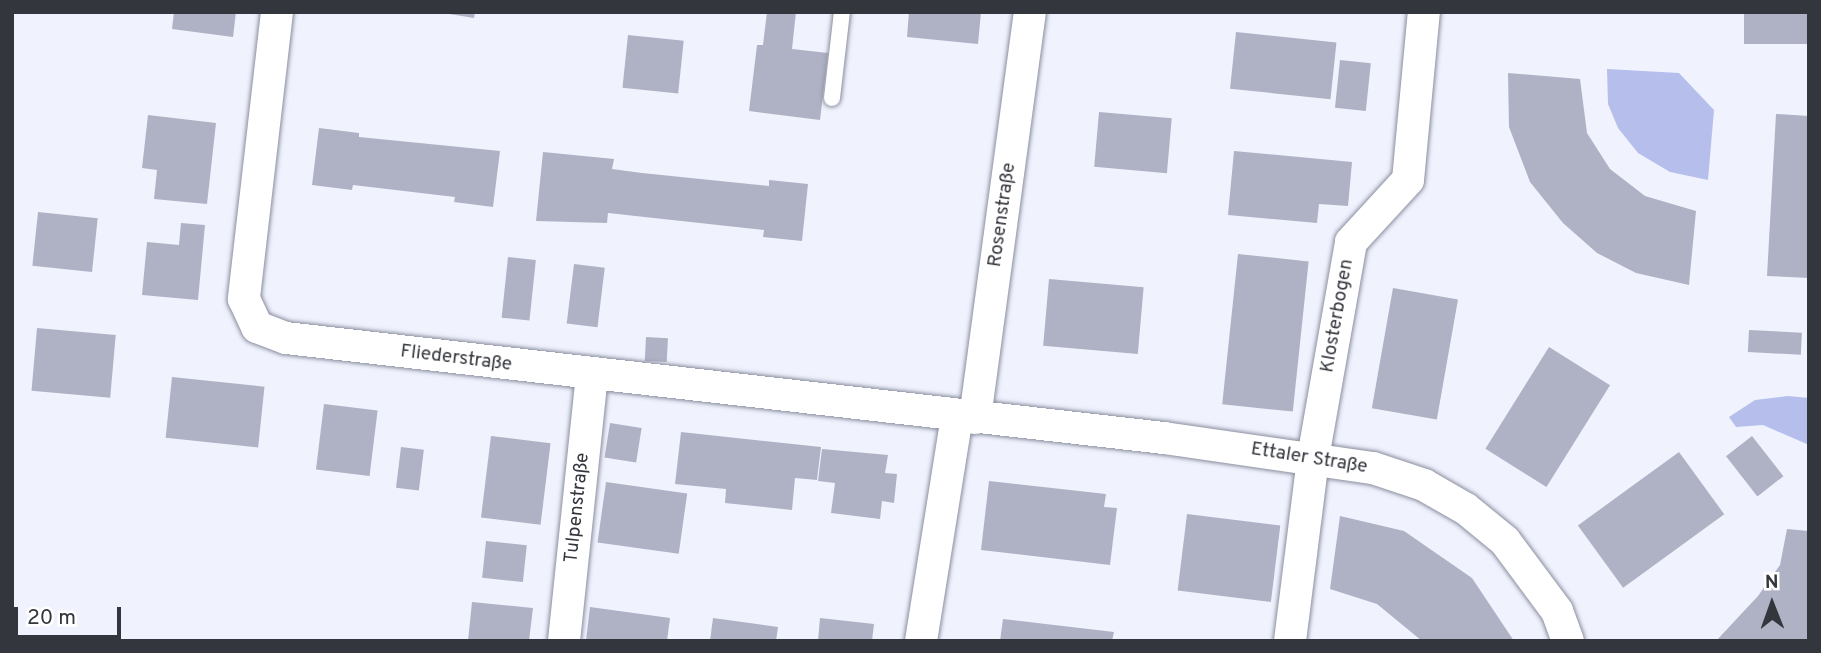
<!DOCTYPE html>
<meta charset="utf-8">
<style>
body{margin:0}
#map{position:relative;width:1821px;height:653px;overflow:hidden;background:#f0f3fe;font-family:Overpass,sans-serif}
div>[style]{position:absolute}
.green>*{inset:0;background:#b6bfeb}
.building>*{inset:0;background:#aeb2c4;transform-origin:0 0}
.roads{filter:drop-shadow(0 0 2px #898d9e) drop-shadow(0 0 2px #898d9e)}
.lane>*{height:16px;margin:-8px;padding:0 8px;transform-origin:8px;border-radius:8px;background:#fff}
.street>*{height:32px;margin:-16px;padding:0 16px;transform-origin:16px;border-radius:16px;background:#fff}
span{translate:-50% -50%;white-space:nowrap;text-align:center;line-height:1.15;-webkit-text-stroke:5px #fff;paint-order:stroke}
.street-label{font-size:19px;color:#34363d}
.frame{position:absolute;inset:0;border:14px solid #34363d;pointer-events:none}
.north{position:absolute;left:1737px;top:569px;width:70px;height:70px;-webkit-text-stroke:5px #fff;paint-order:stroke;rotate:359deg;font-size:19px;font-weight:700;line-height:28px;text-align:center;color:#34363d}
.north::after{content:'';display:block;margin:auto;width:24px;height:32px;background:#34363d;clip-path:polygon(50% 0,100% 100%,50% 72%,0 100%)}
.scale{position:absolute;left:14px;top:607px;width:107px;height:32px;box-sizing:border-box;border:4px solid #34363d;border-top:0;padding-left:9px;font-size:21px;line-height:24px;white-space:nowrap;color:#34363d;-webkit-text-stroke:5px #fff;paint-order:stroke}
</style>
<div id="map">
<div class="green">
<i style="clip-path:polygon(1607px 69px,1679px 73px,1714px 110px,1708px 180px,1670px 172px,1638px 153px,1618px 128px,1608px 104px)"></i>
<i style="clip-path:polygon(1788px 396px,1809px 398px,1809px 445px,1763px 425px,1736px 427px,1729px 417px,1755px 400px)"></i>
</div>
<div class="building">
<i style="clip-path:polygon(174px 12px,236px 12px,233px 37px,172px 29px)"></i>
<i style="clip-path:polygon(437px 12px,475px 12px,474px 18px)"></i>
<i style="clip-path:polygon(767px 12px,796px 12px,792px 49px,828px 53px,820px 120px,749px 111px,757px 45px,763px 45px)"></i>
<i style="clip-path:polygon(909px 12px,981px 12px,978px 44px,907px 37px)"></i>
<i style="left:1744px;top:12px;width:65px;height:32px"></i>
<i style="left:1236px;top:32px;width:101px;height:57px;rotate:6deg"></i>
<i style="left:628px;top:35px;width:56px;height:53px;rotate:6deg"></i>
<i style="left:1340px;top:60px;width:31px;height:48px;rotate:6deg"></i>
<i style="clip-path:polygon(1508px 73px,1580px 79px,1587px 133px,1610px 169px,1645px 196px,1696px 211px,1689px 285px,1636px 273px,1597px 253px,1563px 223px,1530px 182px,1509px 127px)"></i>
<i style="left:1099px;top:112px;width:73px;height:55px;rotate:5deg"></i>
<i style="clip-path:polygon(1776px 114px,1809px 116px,1809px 278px,1767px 276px)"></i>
<i style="clip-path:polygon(148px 115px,216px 123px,207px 204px,154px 199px,157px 170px,142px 168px)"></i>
<i style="clip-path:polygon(319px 128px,359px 133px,359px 137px,500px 151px,493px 207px,454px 202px,455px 197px,353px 185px,352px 190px,312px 185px)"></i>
<i style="clip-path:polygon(1234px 151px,1352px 162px,1348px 206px,1319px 204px,1317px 223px,1228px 215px)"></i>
<i style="clip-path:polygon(543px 152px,614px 159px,612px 169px,642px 173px,769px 186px,769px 180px,808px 184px,802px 241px,763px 237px,764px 230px,608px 213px,607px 223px,536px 221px)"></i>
<i style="left:38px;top:212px;width:60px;height:54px;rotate:6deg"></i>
<i style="clip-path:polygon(181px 223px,205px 225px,198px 300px,142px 295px,147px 242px,179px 245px)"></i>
<i style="left:1238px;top:254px;width:71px;height:151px;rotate:6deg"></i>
<i style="left:508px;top:257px;width:28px;height:61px;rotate:6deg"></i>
<i style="left:574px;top:264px;width:31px;height:60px;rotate:7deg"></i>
<i style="left:1049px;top:279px;width:95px;height:67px;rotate:5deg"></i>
<i style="left:1393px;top:288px;width:66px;height:122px;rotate:10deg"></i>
<i style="left:37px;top:328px;width:79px;height:63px;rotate:5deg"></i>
<i style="left:1749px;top:330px;width:53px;height:22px;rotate:3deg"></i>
<i style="left:646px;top:337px;width:22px;height:24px;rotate:3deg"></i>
<i style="left:1549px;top:347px;width:72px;height:120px;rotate:32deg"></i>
<i style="left:172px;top:377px;width:93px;height:61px;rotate:6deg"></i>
<i style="left:324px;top:404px;width:54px;height:66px;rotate:7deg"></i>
<i style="left:610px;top:423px;width:32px;height:35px;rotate:9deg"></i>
<i style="clip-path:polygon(681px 432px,821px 447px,817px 480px,795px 478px,792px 510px,725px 503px,726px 489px,675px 484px)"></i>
<i style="left:491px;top:436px;width:60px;height:82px;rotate:7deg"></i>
<i style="left:1752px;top:436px;width:51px;height:33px;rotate:52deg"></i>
<i style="left:401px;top:447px;width:23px;height:41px;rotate:7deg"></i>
<i style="clip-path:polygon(822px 449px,888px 455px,885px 473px,897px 474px,894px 503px,882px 501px,880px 519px,831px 513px,835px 483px,818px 481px)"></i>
<i style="left:1679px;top:452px;width:77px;height:125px;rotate:54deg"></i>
<i style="clip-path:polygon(989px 481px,1106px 494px,1104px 507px,1117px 508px,1110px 565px,981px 550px)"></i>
<i style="left:606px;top:482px;width:82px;height:61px;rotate:8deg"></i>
<i style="left:1187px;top:514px;width:94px;height:77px;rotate:7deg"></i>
<i style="clip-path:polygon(1340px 516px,1404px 531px,1472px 578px,1514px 641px,1422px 641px,1377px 604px,1330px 589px)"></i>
<i style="clip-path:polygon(1787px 529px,1809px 531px,1809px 641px,1716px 641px,1758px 596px,1780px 565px)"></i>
<i style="left:486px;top:541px;width:41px;height:37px;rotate:6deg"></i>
<i style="clip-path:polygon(472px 602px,533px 608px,529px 641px,468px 641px)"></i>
<i style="clip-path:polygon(590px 607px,670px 618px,667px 641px,586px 641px)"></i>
<i style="clip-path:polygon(713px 618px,778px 627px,776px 641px,710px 641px)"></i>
<i style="clip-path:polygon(820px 618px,874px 624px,872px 641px,818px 641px)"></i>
<i style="clip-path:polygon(1003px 619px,1114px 632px,1112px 641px,1000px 641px)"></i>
</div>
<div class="roads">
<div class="lane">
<i style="left:832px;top:98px;width:87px;rotate:-83.4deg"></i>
</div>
<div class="street">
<i style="left:277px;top:12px;width:289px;rotate:96.6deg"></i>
<i style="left:244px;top:299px;width:31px;rotate:65deg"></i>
<i style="left:257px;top:327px;width:31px;rotate:21deg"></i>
<i style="left:286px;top:338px;width:884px;rotate:6.5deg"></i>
<i style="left:1164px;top:438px;width:211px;rotate:8.2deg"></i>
<i style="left:1373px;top:468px;width:54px;rotate:18.4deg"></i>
<i style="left:1424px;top:485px;width:48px;rotate:29.7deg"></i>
<i style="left:1466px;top:509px;width:50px;rotate:39.4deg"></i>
<i style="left:1505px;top:541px;width:87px;rotate:53.4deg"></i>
<i style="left:1557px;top:611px;width:32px;rotate:70deg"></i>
<i style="left:975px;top:418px;width:410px;rotate:-82.3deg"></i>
<i style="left:564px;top:641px;width:266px;rotate:-84deg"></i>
<i style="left:921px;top:641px;width:228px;rotate:-80.9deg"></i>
<i style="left:1290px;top:641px;width:184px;rotate:-82.8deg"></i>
<i style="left:1313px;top:458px;width:219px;rotate:-80deg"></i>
<i style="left:1351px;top:242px;width:84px;rotate:-47.4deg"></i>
<i style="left:1408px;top:180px;width:169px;rotate:-84.6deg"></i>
</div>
</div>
<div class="street-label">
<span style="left:1003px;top:215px;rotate:-82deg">Rosenstraße</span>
<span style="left:1338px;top:316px;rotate:-80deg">Klosterbogen</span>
<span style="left:456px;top:359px;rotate:7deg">Fliederstraße</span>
<span style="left:1309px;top:459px;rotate:9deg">Ettaler Straße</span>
<span style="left:578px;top:508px;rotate:-84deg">Tulpenstraße</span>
</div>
<div class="frame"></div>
<div class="north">N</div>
<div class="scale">20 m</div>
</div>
